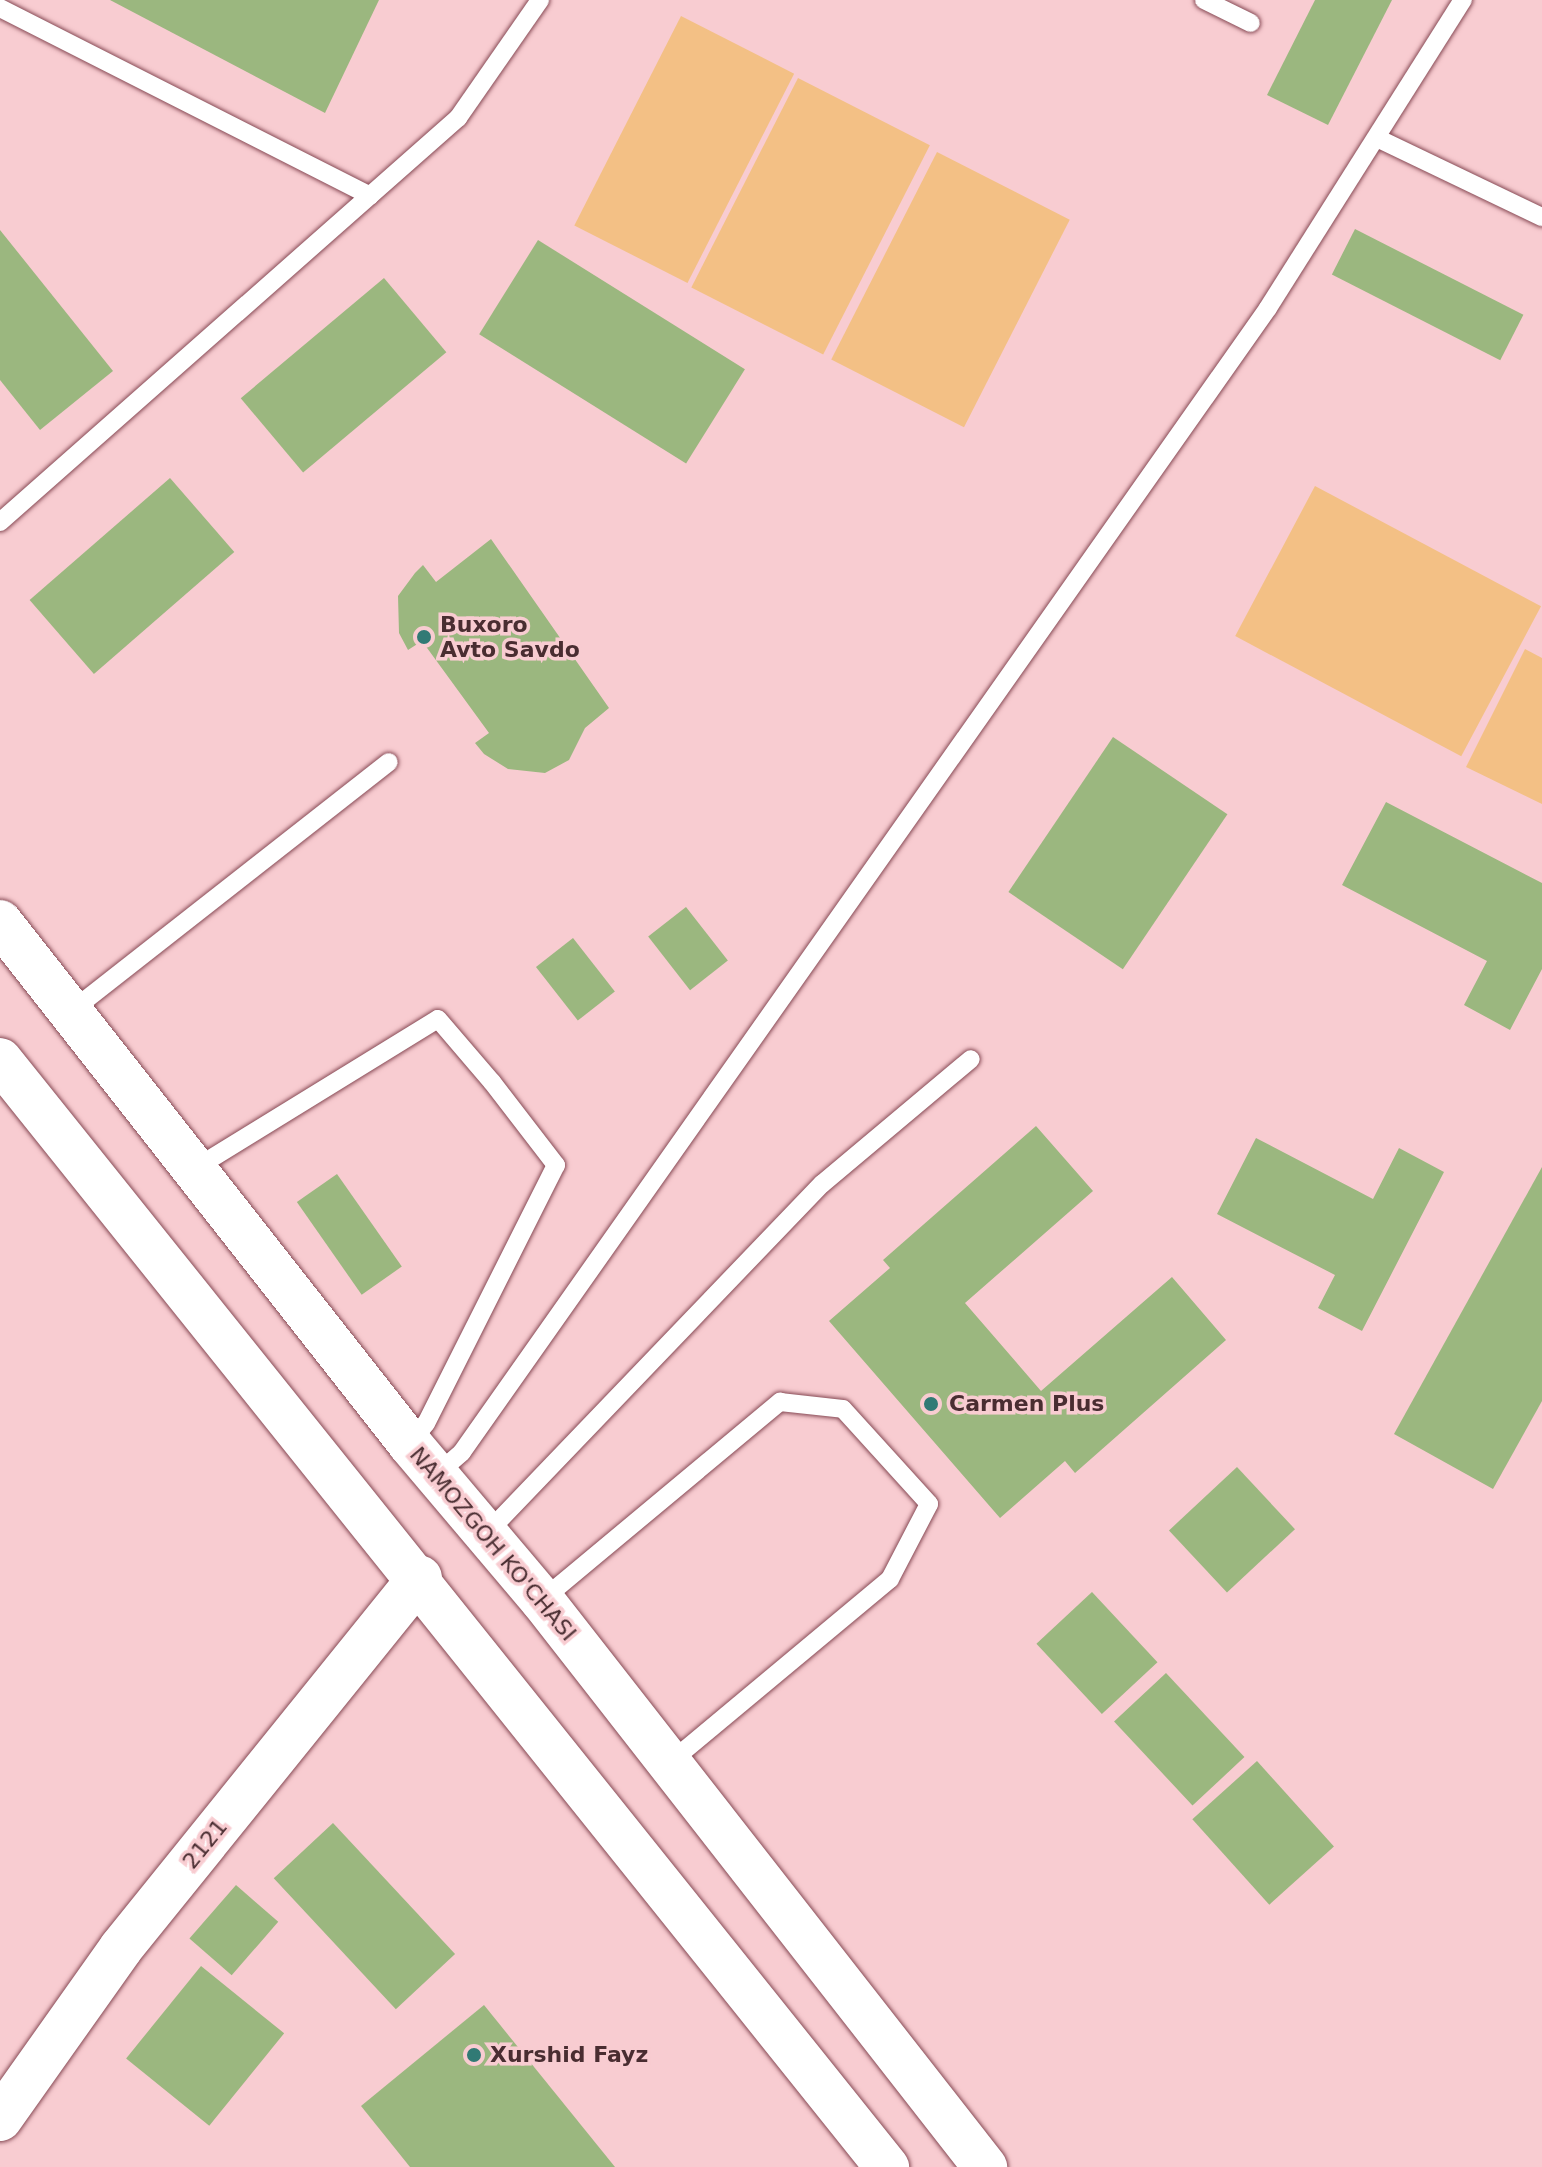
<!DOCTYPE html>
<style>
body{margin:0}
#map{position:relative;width:1542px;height:2167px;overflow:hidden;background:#f8ccd1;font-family:"DejaVu Sans",sans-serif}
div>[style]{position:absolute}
.green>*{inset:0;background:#f3c085;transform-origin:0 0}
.building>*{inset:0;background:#9bb77f;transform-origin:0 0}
.roads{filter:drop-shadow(0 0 2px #874a55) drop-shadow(0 0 2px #874a55)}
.lane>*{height:18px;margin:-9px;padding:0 9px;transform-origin:9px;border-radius:9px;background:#fff}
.secondary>*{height:44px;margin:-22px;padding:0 22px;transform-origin:22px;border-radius:22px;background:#fff}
.dots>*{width:22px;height:22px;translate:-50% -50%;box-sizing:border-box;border:4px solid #f8ccd1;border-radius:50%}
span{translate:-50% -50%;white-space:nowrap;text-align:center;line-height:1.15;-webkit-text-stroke:7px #f8ccd1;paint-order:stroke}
.poi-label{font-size:22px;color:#492d31;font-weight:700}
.left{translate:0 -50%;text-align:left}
.street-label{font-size:22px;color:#492d31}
</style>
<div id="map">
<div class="green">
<i style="left:681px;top:16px;width:127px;height:235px;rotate:27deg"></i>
<i style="left:798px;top:78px;width:148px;height:235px;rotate:27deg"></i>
<i style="left:937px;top:152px;width:149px;height:233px;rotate:27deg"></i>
<i style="left:1315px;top:486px;width:256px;height:170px;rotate:28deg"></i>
<i style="clip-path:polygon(1525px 649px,1542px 658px,1542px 804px,1466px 767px)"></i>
</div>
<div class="building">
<i style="clip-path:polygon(110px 0,379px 0,325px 113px)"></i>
<i style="clip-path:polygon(1315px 0,1392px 0,1328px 125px,1267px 95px)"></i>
<i style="left:1355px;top:229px;width:189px;height:51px;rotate:27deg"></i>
<i style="clip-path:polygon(0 230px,113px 371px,40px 430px,0 380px)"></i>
<i style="left:538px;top:240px;width:244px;height:111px;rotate:32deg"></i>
<i style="left:384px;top:278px;width:97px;height:187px;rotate:50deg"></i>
<i style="left:170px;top:478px;width:98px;height:186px;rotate:49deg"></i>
<i style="clip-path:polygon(491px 539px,609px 708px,585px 728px,569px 760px,545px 773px,508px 769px,484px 754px,475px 743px,489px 733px,422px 641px,408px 650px,399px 633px,398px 596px,415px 573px,423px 565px,436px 582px)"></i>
<i style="left:1113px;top:737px;width:138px;height:187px;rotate:34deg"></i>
<i style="clip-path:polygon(1386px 802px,1542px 883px,1542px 969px,1510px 1030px,1464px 1005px,1487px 961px,1342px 885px)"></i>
<i style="left:686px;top:907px;width:68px;height:48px;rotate:52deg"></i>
<i style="left:573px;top:938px;width:68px;height:47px;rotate:52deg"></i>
<i style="clip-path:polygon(1036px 1126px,1093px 1191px,965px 1303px,1041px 1391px,1172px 1277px,1226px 1340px,1075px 1473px,1065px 1461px,1000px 1518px,829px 1321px,890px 1268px,883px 1260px)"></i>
<i style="clip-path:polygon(1256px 1138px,1373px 1199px,1399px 1148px,1444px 1172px,1362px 1331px,1318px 1308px,1335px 1275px,1217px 1214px)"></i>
<i style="clip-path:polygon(1542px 1167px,1542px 1401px,1493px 1489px,1394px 1434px)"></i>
<i style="left:337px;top:1174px;width:113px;height:49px;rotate:55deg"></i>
<i style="left:1237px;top:1467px;width:85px;height:93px;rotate:47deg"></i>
<i style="left:1092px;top:1592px;width:96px;height:76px;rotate:47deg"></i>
<i style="left:1166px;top:1673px;width:115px;height:71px;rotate:47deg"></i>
<i style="left:1257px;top:1761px;width:115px;height:87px;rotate:48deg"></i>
<i style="left:333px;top:1823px;width:179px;height:81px;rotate:47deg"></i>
<i style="left:236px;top:1885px;width:56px;height:71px;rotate:41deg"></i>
<i style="left:201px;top:1966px;width:107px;height:119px;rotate:39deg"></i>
<i style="clip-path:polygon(484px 2005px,615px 2167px,410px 2167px,361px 2106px)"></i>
</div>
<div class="roads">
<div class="lane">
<i style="left:1204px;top:0;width:52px;rotate:26.1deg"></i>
<i style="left:0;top:8px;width:415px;rotate:26.9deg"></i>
<i style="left:1379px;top:139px;width:181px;rotate:25.6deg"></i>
<i style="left:0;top:522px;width:611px;rotate:-41.42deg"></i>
<i style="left:458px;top:118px;width:144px;rotate:-55.2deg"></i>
<i style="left:70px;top:1012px;width:405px;rotate:-38.1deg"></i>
<i style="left:194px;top:1169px;width:286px;rotate:-31.6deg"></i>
<i style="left:438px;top:1019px;width:83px;rotate:49.4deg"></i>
<i style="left:492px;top:1082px;width:105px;rotate:52.4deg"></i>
<i style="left:556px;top:1165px;width:289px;rotate:116.7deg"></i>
<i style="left:426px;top:1423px;width:26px;rotate:127deg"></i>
<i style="left:437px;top:1474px;width:33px;rotate:-41deg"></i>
<i style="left:462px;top:1452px;width:1399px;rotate:-54.83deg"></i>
<i style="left:1268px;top:308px;width:365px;rotate:-57.7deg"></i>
<i style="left:487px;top:1533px;width:484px;rotate:-46.2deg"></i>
<i style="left:822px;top:1184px;width:194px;rotate:-40deg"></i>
<i style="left:542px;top:1600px;width:310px;rotate:-39.8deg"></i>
<i style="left:780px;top:1402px;width:63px;rotate:6.3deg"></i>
<i style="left:843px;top:1409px;width:128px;rotate:47.8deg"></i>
<i style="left:929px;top:1504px;width:85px;rotate:117.5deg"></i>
<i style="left:890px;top:1579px;width:286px;rotate:140.2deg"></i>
</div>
<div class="secondary">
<i style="left:0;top:922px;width:664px;rotate:51.85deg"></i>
<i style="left:410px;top:1444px;width:204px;rotate:49.8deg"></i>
<i style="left:542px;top:1600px;width:720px;rotate:52deg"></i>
<i style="left:0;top:1060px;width:1419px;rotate:51.3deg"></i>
<i style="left:0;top:2119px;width:209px;rotate:-54.7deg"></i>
<i style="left:121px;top:1948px;width:476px;rotate:-51.1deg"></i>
</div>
</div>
<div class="dots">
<i style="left:424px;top:637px;background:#317a75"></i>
<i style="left:931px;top:1404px;background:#317a75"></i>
<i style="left:474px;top:2055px;background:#317a75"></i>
</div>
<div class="poi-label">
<span class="left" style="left:440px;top:637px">Buxoro<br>Avto Savdo</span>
<span class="left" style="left:949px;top:1404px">Carmen Plus</span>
<span class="left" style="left:490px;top:2055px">Xurshid Fayz</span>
</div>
<div class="street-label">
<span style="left:493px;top:1544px;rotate:50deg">NAMOZGOH KO'CHASI</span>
<span style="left:205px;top:1844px;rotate:-51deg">2121</span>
</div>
</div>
